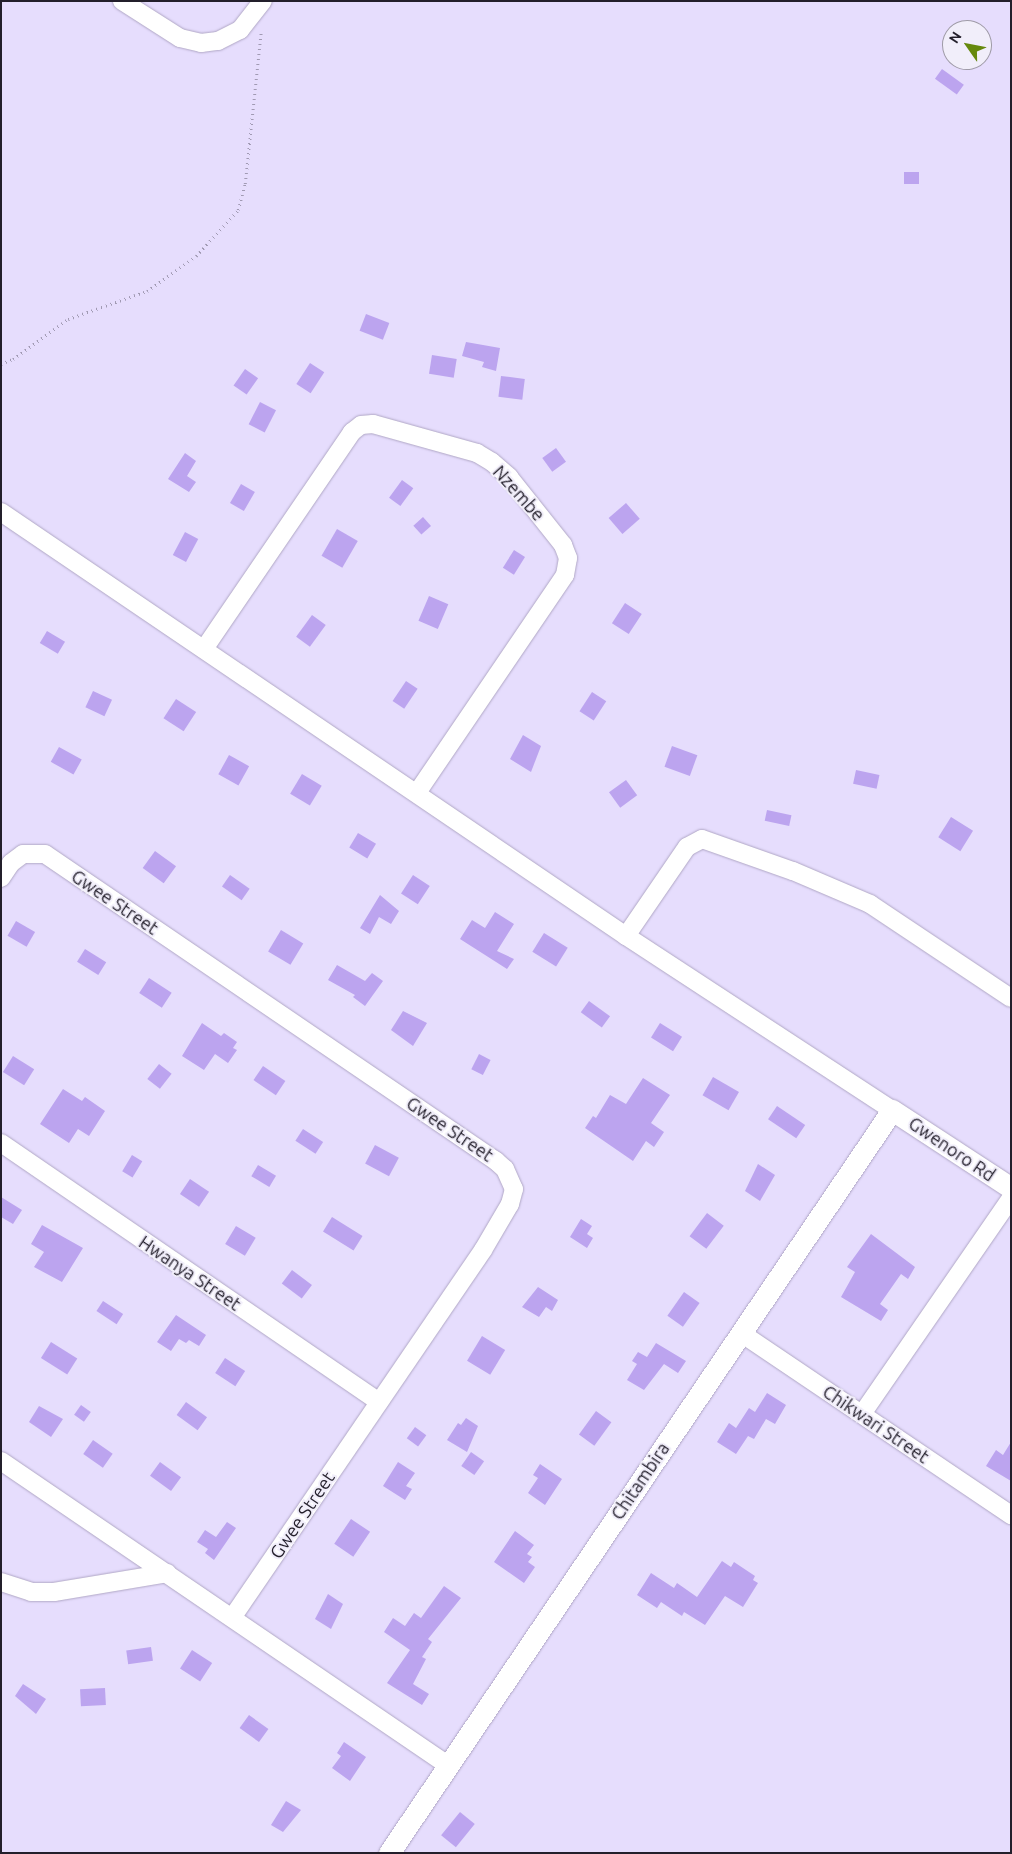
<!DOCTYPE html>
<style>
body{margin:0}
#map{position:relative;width:1012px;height:1854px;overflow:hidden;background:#e6ddfd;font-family:Ubuntu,sans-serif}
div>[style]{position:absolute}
.building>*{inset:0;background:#bca4ef;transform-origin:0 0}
.path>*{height:2.5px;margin-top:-1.25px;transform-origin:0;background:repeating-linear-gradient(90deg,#a19ab3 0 1px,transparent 0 5px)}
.roads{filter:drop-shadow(0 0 1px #b0a7c5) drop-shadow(0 0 1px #b0a7c5)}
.minor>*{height:18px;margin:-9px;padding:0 9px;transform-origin:9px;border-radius:9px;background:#fff}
.tertiary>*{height:21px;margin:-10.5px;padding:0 10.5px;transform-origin:10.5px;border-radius:10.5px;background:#fff}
span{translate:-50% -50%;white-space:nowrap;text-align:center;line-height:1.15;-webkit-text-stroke:4px #f1eefa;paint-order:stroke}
.street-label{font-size:18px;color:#231f2b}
.frame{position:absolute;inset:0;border:2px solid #231f2b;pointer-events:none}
.north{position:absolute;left:942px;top:20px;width:50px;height:50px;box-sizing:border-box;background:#f1eefa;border:1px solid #9f9ba7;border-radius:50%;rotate:303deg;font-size:14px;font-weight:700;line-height:20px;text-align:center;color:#231f2b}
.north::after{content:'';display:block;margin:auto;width:18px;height:22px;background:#66890d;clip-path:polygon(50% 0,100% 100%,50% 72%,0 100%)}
</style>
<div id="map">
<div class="building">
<i style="left:942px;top:69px;width:27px;height:12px;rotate:36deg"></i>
<i style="left:904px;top:172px;width:15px;height:12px"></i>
<i style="left:366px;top:314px;width:25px;height:18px;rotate:21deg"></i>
<i style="clip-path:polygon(466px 342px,500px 348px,496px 371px,482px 367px,484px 362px,462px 356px)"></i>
<i style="left:432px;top:355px;width:25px;height:19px;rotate:9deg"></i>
<i style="left:310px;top:363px;width:17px;height:25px;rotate:33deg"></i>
<i style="left:245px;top:369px;width:16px;height:20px;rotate:35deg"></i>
<i style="left:501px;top:376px;width:24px;height:21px;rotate:7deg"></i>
<i style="left:260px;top:402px;width:18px;height:25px;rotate:27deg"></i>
<i style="left:556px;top:448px;width:17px;height:17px;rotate:54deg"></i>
<i style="clip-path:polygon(185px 453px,196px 461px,187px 476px,196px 482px,189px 492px,168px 479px)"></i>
<i style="left:402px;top:480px;width:14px;height:22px;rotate:36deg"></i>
<i style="left:241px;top:484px;width:16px;height:22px;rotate:30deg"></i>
<i style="left:626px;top:503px;width:21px;height:23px;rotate:49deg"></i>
<i style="left:423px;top:517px;width:12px;height:13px;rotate:48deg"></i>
<i style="left:337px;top:529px;width:24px;height:31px;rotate:30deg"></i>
<i style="left:185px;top:532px;width:15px;height:26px;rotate:28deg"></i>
<i style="left:514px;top:550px;width:13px;height:21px;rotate:32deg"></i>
<i style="left:429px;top:596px;width:21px;height:27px;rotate:23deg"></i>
<i style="left:625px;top:603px;width:20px;height:24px;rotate:33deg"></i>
<i style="left:312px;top:615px;width:17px;height:27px;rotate:36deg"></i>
<i style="left:47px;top:631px;width:21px;height:14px;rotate:31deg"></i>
<i style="left:406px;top:681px;width:14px;height:24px;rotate:34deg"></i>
<i style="left:93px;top:691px;width:21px;height:18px;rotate:25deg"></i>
<i style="left:592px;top:692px;width:17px;height:23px;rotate:33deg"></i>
<i style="left:176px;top:699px;width:24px;height:23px;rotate:33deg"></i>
<i style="clip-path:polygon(523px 735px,541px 746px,531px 772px,510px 759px)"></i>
<i style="left:672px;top:746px;width:27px;height:22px;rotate:20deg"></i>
<i style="left:59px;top:747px;width:26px;height:17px;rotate:29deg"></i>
<i style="left:229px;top:755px;width:23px;height:22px;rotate:29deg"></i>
<i style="left:856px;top:770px;width:24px;height:14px;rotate:12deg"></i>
<i style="left:302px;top:774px;width:23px;height:23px;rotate:31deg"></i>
<i style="left:626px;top:780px;width:19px;height:21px;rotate:54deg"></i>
<i style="left:767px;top:810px;width:25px;height:11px;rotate:12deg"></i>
<i style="left:951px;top:817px;width:26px;height:24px;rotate:32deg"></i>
<i style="left:358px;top:833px;width:21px;height:17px;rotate:31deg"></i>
<i style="left:155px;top:851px;width:26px;height:21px;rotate:36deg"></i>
<i style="left:230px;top:875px;width:24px;height:14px;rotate:35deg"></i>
<i style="left:413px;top:875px;width:20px;height:22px;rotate:33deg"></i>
<i style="clip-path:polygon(380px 895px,399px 911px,391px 924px,379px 917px,370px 934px,360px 928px)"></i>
<i style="clip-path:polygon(495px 912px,514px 924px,497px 951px,514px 959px,507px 969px,460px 939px,472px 920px,485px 928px)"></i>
<i style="left:16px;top:921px;width:22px;height:17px;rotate:30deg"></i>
<i style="left:281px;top:930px;width:26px;height:25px;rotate:31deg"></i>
<i style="left:544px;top:933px;width:28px;height:22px;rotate:32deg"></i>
<i style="left:85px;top:949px;width:25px;height:15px;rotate:32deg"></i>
<i style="clip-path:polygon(337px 965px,365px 981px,372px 973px,383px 981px,365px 1006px,353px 997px,355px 995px,328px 980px)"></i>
<i style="left:149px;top:978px;width:27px;height:18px;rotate:33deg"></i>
<i style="left:589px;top:1001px;width:26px;height:14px;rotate:36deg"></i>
<i style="clip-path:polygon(403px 1011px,427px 1023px,413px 1046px,391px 1030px)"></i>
<i style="clip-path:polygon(202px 1023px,221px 1036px,224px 1033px,237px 1042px,233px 1048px,237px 1050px,228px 1063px,215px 1054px,204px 1070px,182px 1056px)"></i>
<i style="left:660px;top:1023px;width:26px;height:17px;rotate:32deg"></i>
<i style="left:479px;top:1054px;width:13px;height:17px;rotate:27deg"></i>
<i style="left:13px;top:1056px;width:25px;height:19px;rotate:32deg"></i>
<i style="left:159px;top:1064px;width:16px;height:19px;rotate:38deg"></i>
<i style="left:263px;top:1066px;width:27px;height:17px;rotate:34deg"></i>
<i style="left:713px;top:1077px;width:30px;height:21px;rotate:30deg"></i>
<i style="clip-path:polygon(643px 1078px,670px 1095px,651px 1123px,664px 1132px,654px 1147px,646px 1141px,633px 1161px,585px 1128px,593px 1116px,596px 1118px,610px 1095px,626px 1104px)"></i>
<i style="clip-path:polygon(63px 1089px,82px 1101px,85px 1097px,105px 1111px,89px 1136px,78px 1129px,69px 1143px,40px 1124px)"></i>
<i style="left:777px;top:1106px;width:34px;height:16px;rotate:34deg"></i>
<i style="left:303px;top:1129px;width:24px;height:14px;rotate:33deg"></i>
<i style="left:375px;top:1145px;width:27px;height:21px;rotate:28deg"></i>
<i style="left:132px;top:1155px;width:12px;height:19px;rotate:31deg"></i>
<i style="clip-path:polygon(758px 1164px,775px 1175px,760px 1201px,745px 1191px)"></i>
<i style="left:258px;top:1165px;width:21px;height:13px;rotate:31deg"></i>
<i style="left:190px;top:1179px;width:23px;height:18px;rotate:34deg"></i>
<i style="clip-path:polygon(1px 1197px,22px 1210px,13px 1224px,1px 1217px)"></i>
<i style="left:707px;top:1213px;width:21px;height:29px;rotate:37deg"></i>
<i style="left:332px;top:1217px;width:36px;height:17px;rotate:32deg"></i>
<i style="clip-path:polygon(581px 1219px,592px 1226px,587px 1234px,593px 1238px,587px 1248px,570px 1237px)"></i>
<i style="clip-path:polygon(42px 1225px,83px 1248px,62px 1282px,34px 1267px,44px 1252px,31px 1244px)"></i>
<i style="left:236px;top:1226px;width:23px;height:21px;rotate:31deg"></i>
<i style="clip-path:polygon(871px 1234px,915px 1267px,908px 1279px,901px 1274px,880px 1304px,888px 1310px,881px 1321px,841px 1297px,855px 1272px,847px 1267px)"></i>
<i style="left:292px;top:1270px;width:25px;height:17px;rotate:37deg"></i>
<i style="clip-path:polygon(538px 1287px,558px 1300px,552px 1311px,546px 1307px,539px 1317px,522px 1307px)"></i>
<i style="left:684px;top:1292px;width:19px;height:29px;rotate:35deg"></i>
<i style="left:103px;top:1301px;width:24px;height:12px;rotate:33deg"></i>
<i style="clip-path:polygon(176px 1315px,206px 1335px,199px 1346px,189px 1340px,186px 1343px,179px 1339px,171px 1351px,157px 1342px)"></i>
<i style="left:482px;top:1336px;width:27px;height:29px;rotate:31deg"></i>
<i style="left:51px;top:1342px;width:31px;height:19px;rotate:32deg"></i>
<i style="clip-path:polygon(656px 1343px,686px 1361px,678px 1373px,664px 1364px,644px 1390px,627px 1380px,637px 1364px,632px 1361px,638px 1352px,647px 1357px)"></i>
<i style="left:225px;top:1358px;width:24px;height:18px;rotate:33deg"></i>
<i style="clip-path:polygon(767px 1393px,786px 1405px,775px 1424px,766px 1419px,754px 1439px,748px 1436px,736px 1454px,717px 1442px,729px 1423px,736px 1428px,749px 1408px,755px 1412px)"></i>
<i style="left:186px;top:1402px;width:26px;height:16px;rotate:36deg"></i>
<i style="left:81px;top:1405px;width:12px;height:12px;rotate:35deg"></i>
<i style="clip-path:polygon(39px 1406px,63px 1419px,51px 1437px,29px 1422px)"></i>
<i style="left:596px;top:1411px;width:19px;height:29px;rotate:36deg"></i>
<i style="clip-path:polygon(466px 1418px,478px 1426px,467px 1452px,447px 1440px,458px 1423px,461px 1425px)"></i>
<i style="left:415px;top:1427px;width:14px;height:14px;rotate:36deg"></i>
<i style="left:93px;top:1440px;width:24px;height:17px;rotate:35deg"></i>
<i style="clip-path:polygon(1011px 1442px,1011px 1481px,986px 1466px,996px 1450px,1003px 1455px)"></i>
<i style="left:471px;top:1452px;width:16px;height:17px;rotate:35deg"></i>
<i style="left:160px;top:1462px;width:26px;height:17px;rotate:36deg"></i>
<i style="clip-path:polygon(398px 1462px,415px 1473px,406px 1486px,412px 1489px,405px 1500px,383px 1486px)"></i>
<i style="clip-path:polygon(540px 1464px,562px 1479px,545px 1505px,528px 1493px,538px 1478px,533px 1475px)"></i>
<i style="left:351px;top:1519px;width:23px;height:30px;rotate:34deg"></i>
<i style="clip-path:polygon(227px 1522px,236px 1528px,214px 1560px,205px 1553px,208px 1549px,197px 1542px,205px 1530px,216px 1537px)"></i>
<i style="clip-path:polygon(515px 1531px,534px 1545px,527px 1554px,532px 1557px,528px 1562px,535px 1567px,524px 1583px,494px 1562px)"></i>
<i style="clip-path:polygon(722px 1561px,731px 1567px,734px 1562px,755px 1576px,753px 1580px,758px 1583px,743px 1607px,725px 1596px,705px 1625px,684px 1612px,682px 1616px,661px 1602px,657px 1608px,637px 1595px,651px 1573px,674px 1588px,677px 1583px,697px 1597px)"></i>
<i style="clip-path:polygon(444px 1586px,461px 1598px,428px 1639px,432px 1642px,422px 1657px,426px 1659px,413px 1684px,429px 1694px,422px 1705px,387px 1683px,410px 1650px,384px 1632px,393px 1618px,405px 1626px,414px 1613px,421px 1618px)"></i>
<i style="clip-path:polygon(328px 1594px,343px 1604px,331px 1629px,315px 1619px)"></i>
<i style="left:151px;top:1647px;width:14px;height:25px;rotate:82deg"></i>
<i style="left:192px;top:1650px;width:24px;height:22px;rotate:33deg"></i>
<i style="clip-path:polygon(23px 1684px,46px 1699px,36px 1714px,15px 1696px)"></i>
<i style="left:105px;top:1688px;width:17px;height:25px;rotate:87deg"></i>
<i style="left:249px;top:1715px;width:24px;height:16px;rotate:36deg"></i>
<i style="clip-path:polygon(344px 1742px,366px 1757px,350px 1781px,332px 1768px,341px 1756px,337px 1753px)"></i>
<i style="clip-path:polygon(286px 1801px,301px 1810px,283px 1832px,271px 1825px)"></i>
<i style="left:460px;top:1812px;width:19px;height:30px;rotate:39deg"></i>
</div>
<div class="path">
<i style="left:1px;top:364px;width:13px;rotate:-23deg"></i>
<i style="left:13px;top:359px;width:68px;rotate:-36deg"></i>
<i style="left:68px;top:319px;width:84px;rotate:-19.5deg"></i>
<i style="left:147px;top:291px;width:60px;rotate:-35.5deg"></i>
<i style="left:196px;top:256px;width:62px;rotate:-47.6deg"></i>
<i style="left:238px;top:210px;width:27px;rotate:-75deg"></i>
<i style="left:245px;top:184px;width:154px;rotate:-84deg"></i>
</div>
<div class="roads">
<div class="minor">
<i style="left:122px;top:1px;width:69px;rotate:32.5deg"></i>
<i style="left:180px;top:38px;width:22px;rotate:13deg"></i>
<i style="left:201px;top:43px;width:17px;rotate:-7deg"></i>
<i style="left:218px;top:41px;width:25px;rotate:-27deg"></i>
<i style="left:240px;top:30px;width:37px;rotate:-52deg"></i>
<i style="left:1px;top:512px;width:755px;rotate:34.15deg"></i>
<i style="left:626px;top:936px;width:318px;rotate:33.2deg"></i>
<i style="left:204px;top:649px;width:263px;rotate:-55.7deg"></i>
<i style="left:352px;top:432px;width:11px;rotate:-38deg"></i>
<i style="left:361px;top:425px;width:12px;rotate:-5deg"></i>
<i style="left:373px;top:424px;width:108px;rotate:15.6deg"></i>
<i style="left:477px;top:453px;width:17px;rotate:31deg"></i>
<i style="left:492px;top:462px;width:23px;rotate:41deg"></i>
<i style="left:509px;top:477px;width:87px;rotate:51.5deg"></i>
<i style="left:563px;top:545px;width:14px;rotate:69deg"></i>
<i style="left:568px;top:558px;width:17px;rotate:100deg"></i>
<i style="left:565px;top:575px;width:263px;rotate:124.2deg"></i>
<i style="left:1px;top:878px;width:18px;rotate:-56deg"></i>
<i style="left:11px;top:863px;width:15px;rotate:-37deg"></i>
<i style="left:23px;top:854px;width:22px"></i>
<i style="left:45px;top:854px;width:546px;rotate:34.24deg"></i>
<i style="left:496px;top:1161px;width:12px;rotate:42deg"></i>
<i style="left:505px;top:1169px;width:22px;rotate:66deg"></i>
<i style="left:514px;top:1189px;width:16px;rotate:105deg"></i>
<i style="left:510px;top:1204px;width:53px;rotate:120.4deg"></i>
<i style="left:483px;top:1250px;width:445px;rotate:124.3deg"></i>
<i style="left:626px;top:936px;width:108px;rotate:-55.6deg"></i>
<i style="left:687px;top:847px;width:17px;rotate:-28deg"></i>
<i style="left:702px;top:839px;width:96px;rotate:19.4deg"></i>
<i style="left:793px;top:871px;width:84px;rotate:23.2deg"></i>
<i style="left:870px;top:904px;width:169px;rotate:33.7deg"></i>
<i style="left:1px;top:1143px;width:458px;rotate:34.4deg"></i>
<i style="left:741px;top:1333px;width:326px;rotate:34deg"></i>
<i style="left:862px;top:1414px;width:262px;rotate:-55.4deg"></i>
<i style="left:1px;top:1461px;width:538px;rotate:34.25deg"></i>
<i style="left:1px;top:1582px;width:32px;rotate:18deg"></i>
<i style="left:31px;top:1592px;width:23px"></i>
<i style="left:54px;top:1592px;width:115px;rotate:-9.5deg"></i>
</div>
<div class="tertiary">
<i style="left:389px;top:1853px;width:897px;rotate:-55.9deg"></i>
<i style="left:892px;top:1110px;width:142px;rotate:33.2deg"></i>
</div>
</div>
<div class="street-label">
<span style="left:519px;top:493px;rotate:48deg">Nzembe</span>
<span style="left:115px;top:902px;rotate:34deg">Gwee Street</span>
<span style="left:450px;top:1129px;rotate:34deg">Gwee Street</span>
<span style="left:952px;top:1149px;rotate:34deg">Gwenoro Rd</span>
<span style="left:190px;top:1273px;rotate:34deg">Hwanya Street</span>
<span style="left:876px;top:1424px;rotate:34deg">Chikwari Street</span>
<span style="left:640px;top:1481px;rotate:-56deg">Chitambira</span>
<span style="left:302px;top:1515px;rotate:-56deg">Gwee Street</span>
</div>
<div class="frame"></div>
<div class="north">N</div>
</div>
